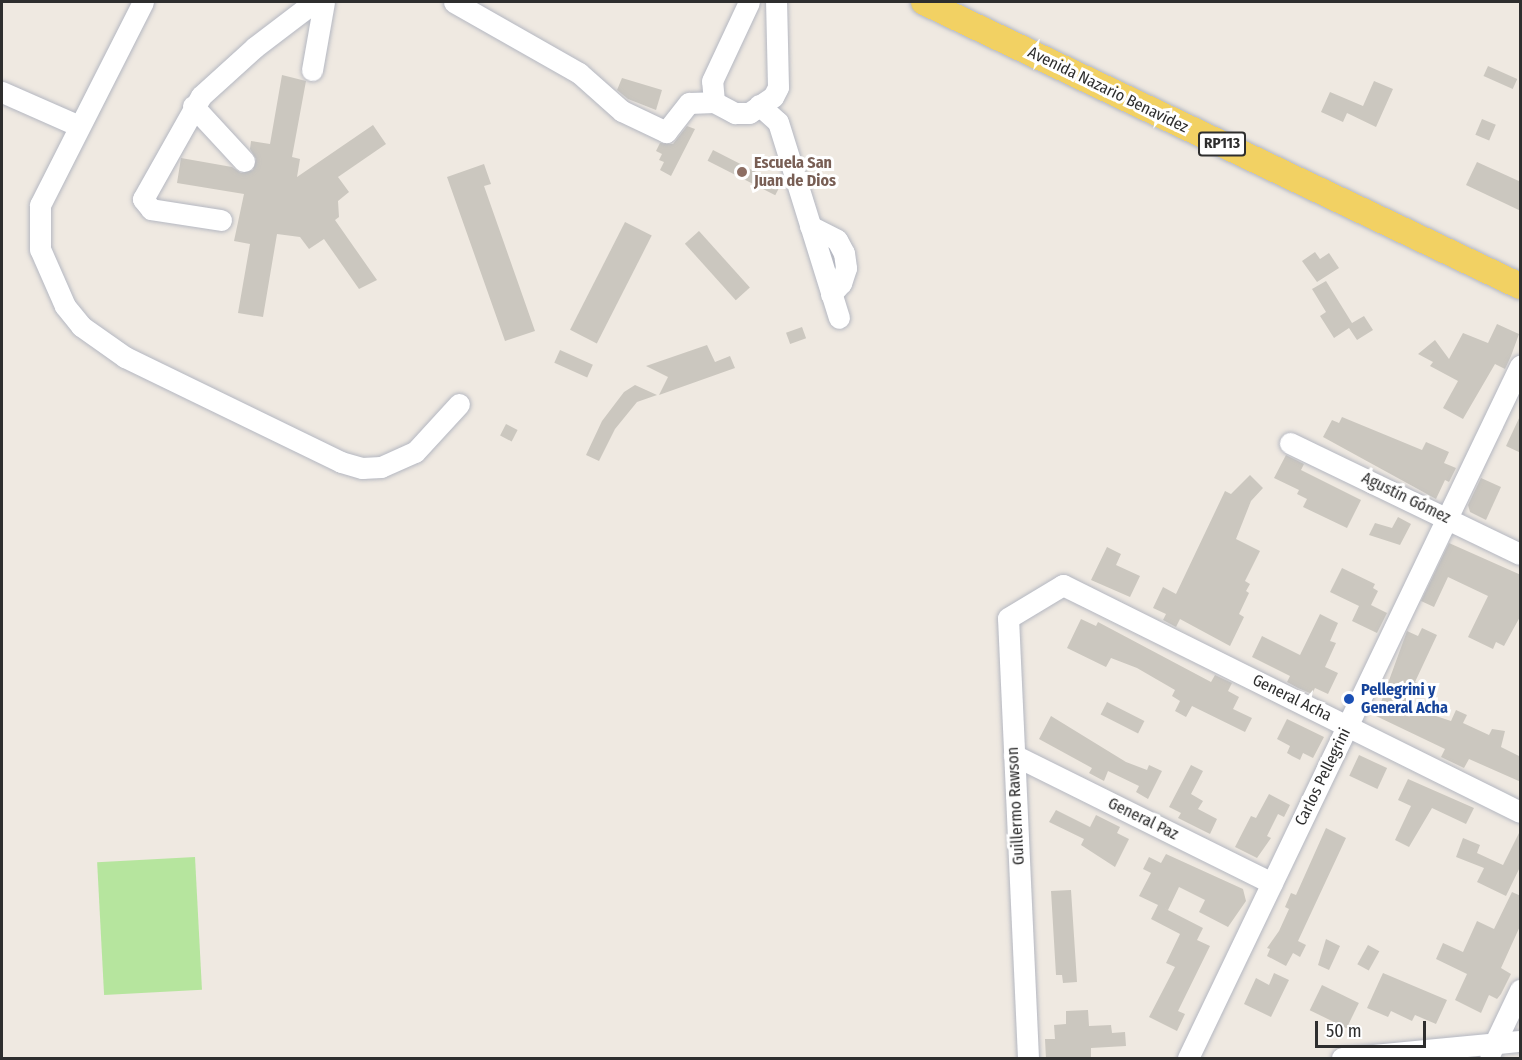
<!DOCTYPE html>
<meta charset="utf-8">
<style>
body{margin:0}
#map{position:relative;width:1522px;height:1060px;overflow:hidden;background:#efe9e1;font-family:"Fira Sans Condensed",sans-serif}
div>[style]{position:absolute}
.green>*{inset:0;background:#b6e59e;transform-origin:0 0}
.building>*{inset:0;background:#cbc7bf;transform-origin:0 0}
.roads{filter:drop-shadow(0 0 2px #b4b7c1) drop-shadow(0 0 2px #b4b7c1)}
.minor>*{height:21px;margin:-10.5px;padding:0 10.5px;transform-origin:10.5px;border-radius:10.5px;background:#fff}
.major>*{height:26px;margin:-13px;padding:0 13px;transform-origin:13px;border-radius:13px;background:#f2d163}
.dots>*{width:16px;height:16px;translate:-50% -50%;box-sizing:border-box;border:3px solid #fff;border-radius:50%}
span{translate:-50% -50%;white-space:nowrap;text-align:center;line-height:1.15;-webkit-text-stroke:6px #fff;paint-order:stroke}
.shield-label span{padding:2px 4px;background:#fff;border:2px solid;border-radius:4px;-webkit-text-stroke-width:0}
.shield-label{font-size:15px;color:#2e2e2e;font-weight:700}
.street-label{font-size:16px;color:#2e2e2e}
.education-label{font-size:16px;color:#785e54;font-weight:700}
.left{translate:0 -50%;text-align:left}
.transit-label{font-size:16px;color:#164399;font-weight:700}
.frame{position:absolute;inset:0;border:3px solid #2e2e2e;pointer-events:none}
.scale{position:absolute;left:1315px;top:1021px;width:111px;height:27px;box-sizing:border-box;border:3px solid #2e2e2e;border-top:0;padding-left:8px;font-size:18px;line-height:21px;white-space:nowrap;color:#2e2e2e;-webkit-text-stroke:4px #fff;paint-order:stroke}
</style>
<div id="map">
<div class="green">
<i style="left:195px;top:857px;width:133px;height:98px;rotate:87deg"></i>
</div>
<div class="building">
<i style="left:1488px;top:66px;width:32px;height:11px;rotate:24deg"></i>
<i style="clip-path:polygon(282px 75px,306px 81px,292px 157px,300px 159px,297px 177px,373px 125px,386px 144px,338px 177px,349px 192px,338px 201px,339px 217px,335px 220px,377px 280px,359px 289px,324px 239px,309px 249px,300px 237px,277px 234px,263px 317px,238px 313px,250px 244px,234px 241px,244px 194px,177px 183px,181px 158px,232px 167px,241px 173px,253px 170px,256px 159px,250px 149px,251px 141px,270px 144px)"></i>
<i style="clip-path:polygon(622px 78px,662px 90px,656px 110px,628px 99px,617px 90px)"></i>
<i style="clip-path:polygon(1374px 81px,1393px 89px,1376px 127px,1347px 113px,1343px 122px,1321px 112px,1330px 92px,1363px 106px)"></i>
<i style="left:1482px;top:119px;width:15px;height:17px;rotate:23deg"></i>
<i style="clip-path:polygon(687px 126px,695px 129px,671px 176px,660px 170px,664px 162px,659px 160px,662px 154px,656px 151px,660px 143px,673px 144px)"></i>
<i style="left:713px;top:150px;width:76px;height:12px;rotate:27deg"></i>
<i style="clip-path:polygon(1477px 162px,1521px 182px,1521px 211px,1466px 185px)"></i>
<i style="clip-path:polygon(484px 164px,491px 184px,484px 186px,535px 331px,505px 341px,447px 177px)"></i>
<i style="left:625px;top:222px;width:30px;height:121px;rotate:27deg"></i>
<i style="left:699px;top:231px;width:76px;height:19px;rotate:48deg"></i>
<i style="clip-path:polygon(1315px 252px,1320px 259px,1329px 253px,1339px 268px,1317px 282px,1302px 261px)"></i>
<i style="clip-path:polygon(1326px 281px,1352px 323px,1364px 316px,1373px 330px,1357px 340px,1349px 328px,1334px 338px,1320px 316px,1326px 312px,1312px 289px)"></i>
<i style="clip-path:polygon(1497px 324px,1519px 334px,1511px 356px,1505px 369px,1495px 364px,1463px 419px,1443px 408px,1458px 381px,1430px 366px,1433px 362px,1418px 354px,1435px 340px,1449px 359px,1463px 333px,1488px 343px)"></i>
<i style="left:802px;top:327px;width:12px;height:17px;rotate:70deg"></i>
<i style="clip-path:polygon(707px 345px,715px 362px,730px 356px,735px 368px,659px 395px,668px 377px,646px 366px)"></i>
<i style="left:560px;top:350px;width:36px;height:14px;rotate:24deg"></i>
<i style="clip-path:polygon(635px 385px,657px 395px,637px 402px,615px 429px,599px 461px,586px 455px,602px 421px,624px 392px)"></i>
<i style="clip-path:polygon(1521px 414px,1521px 453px,1506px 446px)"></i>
<i style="clip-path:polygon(1342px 417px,1422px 450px,1426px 442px,1449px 452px,1444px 463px,1456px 468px,1449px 482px,1445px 480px,1436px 499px,1323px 437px,1332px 420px,1339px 423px)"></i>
<i style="left:506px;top:424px;width:13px;height:13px;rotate:27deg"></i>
<i style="clip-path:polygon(1286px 455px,1304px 464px,1301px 470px,1361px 500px,1347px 528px,1303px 507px,1307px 499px,1297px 494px,1299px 490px,1274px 478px)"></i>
<i style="clip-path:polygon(1250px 475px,1263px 488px,1251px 501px,1236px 539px,1260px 551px,1245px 581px,1250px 584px,1246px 591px,1249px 593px,1239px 614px,1244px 617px,1230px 646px,1180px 619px,1176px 627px,1163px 620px,1166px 614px,1153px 608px,1163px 587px,1176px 594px,1225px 491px,1231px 494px)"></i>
<i style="clip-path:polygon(1481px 478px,1501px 487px,1486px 520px,1470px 512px,1468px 505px)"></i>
<i style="clip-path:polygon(1398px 517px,1411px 524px,1400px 545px,1369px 535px,1375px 523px,1392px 528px)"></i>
<i style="clip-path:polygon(1449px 543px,1521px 575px,1521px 615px,1504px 646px,1496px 642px,1493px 649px,1468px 637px,1488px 596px,1448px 577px,1434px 607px,1421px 601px)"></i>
<i style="clip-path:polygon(1107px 547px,1121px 554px,1116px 565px,1140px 576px,1130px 597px,1091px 580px)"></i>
<i style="clip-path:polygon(1342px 568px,1375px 584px,1373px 588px,1378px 591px,1371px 605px,1387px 613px,1377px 633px,1352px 621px,1359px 606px,1330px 592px)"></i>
<i style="clip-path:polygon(1320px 614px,1338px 623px,1330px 641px,1336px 643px,1325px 667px,1338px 673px,1328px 694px,1315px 688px,1312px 694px,1298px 688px,1287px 682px,1290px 676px,1252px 657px,1262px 636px,1300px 655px)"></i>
<i style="clip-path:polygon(1081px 619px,1096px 626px,1098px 622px,1211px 682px,1215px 675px,1232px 683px,1228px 691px,1239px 697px,1233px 709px,1252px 718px,1245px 732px,1192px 706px,1186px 717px,1175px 711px,1180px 701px,1172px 696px,1175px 690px,1137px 668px,1111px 658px,1106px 667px,1067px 648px)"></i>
<i style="clip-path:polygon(1422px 628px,1437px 635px,1415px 682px,1420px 684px,1409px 707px,1451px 721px,1456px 710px,1467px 715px,1463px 723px,1489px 735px,1492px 729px,1505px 731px,1501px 747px,1521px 757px,1521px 782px,1469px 759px,1464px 768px,1441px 757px,1445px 749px,1376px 716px,1407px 631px,1418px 636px)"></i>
<i style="left:1107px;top:702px;width:42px;height:14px;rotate:27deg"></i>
<i style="clip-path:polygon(1051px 716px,1126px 762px,1147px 770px,1149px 765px,1162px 771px,1148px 799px,1136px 792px,1139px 786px,1108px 771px,1104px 781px,1089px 773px,1092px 768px,1039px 739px)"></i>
<i style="clip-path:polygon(1287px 719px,1324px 737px,1313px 758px,1303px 753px,1300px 760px,1292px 756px,1287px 753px,1290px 746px,1277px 739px)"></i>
<i style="left:1359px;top:755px;width:31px;height:23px;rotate:25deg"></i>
<i style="clip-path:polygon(1191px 765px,1203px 771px,1191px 794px,1203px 801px,1198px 809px,1217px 819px,1210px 834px,1178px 818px,1181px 813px,1169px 807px)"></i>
<i style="clip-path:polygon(1408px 779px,1474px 808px,1466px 824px,1432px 808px,1409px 847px,1395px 840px,1411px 806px,1398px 800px)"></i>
<i style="clip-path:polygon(1269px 794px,1290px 805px,1284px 817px,1278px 814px,1267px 836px,1271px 838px,1257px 858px,1235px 847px,1251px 816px,1256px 818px)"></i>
<i style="clip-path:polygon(1056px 810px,1090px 827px,1096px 815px,1120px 827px,1117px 833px,1129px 839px,1115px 867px,1081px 845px,1084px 839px,1049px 822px)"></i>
<i style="clip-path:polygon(1326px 828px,1346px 838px,1298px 941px,1306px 945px,1300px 957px,1293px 953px,1286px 966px,1267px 956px,1270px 949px,1267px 948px,1279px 931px,1289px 909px,1285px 907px,1291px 893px,1296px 895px)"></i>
<i style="clip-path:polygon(1521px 829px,1521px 865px,1506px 896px,1477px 882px,1484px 868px,1456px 857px,1463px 838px,1480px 845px,1477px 853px,1503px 865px)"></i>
<i style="clip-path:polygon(1166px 854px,1243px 889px,1246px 901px,1228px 927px,1199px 912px,1205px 900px,1179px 887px,1168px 910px,1162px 907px,1203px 928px,1197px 940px,1210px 946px,1178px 1011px,1185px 1014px,1177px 1031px,1149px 1017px,1175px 967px,1166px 963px,1180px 934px,1151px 919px,1158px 905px,1139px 896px,1151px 873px,1143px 869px,1149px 857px,1161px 863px)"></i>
<i style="clip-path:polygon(1071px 890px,1077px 982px,1063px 983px,1062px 975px,1056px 975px,1051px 891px)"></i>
<i style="clip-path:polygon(1512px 892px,1521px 896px,1521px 924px,1501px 968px,1511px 974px,1501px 994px,1497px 999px,1489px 995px,1481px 1013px,1455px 1000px,1467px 974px,1436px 959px,1443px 943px,1463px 952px,1477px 921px,1494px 929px)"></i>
<i style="clip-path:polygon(1326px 939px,1340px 946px,1329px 970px,1318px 965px)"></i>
<i style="left:1368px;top:945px;width:13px;height:22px;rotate:29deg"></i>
<i style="clip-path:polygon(1274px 973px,1289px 980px,1271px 1017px,1244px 1004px,1256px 978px,1269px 985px)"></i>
<i style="clip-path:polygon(1383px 973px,1447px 1000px,1436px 1024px,1415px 1015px,1412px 1021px,1391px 1011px,1388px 1017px,1367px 1008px)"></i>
<i style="left:1322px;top:985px;width:41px;height:28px;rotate:26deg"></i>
<i style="clip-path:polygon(1088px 1010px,1089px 1026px,1111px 1025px,1112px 1033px,1125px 1032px,1126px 1046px,1091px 1048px,1091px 1059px,1046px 1059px,1045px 1039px,1055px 1039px,1054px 1025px,1066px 1024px,1066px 1011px)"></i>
</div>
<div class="roads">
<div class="minor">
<i style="left:143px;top:2px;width:228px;rotate:116.9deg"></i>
<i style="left:40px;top:205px;width:44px;rotate:90deg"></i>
<i style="left:40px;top:249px;width:62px;rotate:66.3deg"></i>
<i style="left:65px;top:306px;width:26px;rotate:51deg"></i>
<i style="left:81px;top:326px;width:54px;rotate:35.2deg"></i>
<i style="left:125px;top:357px;width:240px;rotate:25.9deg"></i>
<i style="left:341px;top:462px;width:22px;rotate:16deg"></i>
<i style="left:362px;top:468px;width:19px;rotate:-3deg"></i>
<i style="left:381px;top:467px;width:37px;rotate:-24deg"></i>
<i style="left:415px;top:452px;width:65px;rotate:-47.5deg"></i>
<i style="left:454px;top:2px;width:144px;rotate:29.6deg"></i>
<i style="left:579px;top:73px;width:57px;rotate:41.5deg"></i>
<i style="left:622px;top:111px;width:49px;rotate:25.5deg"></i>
<i style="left:666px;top:132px;width:37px;rotate:-52deg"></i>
<i style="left:689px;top:103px;width:25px;rotate:-2deg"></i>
<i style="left:714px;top:102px;width:24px;rotate:28deg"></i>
<i style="left:735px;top:113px;width:14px"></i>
<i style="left:749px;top:113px;width:29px;rotate:-34deg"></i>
<i style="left:773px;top:97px;width:11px;rotate:-63deg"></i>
<i style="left:778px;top:87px;width:85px;rotate:-91.3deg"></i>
<i style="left:312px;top:70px;width:69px;rotate:-80deg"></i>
<i style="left:2px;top:92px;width:84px;rotate:23.8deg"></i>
<i style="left:714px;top:102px;width:21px;rotate:-95deg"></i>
<i style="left:712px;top:81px;width:87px;rotate:-64.9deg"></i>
<i style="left:759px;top:105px;width:25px;rotate:42deg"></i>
<i style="left:778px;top:122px;width:205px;rotate:72.7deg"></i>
<i style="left:193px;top:106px;width:75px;rotate:47.2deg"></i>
<i style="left:221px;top:220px;width:71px;rotate:-171.1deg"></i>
<i style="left:151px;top:209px;width:13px;rotate:-129deg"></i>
<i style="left:143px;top:199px;width:118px;rotate:-60.6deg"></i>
<i style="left:201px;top:96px;width:73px;rotate:-42.2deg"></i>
<i style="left:255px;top:47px;width:74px;rotate:-37.3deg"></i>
<i style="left:810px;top:226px;width:30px;rotate:27deg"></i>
<i style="left:837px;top:240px;width:15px;rotate:62deg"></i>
<i style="left:844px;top:253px;width:15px;rotate:82deg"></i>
<i style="left:846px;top:268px;width:16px;rotate:108deg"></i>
<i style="left:841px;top:283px;width:15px;rotate:132deg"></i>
<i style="left:1290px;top:443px;width:255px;rotate:25.8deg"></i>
<i style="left:1014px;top:755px;width:288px;rotate:26.4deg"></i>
<i style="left:1490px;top:1053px;width:70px;rotate:-64.5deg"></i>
<i style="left:1028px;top:1058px;width:440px;rotate:-92.6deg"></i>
<i style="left:1008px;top:618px;width:64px;rotate:-31deg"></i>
<i style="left:1063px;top:585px;width:510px;rotate:26.41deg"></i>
<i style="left:1188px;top:1058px;width:768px;rotate:-64.37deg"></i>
<i style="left:1342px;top:1058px;width:179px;rotate:-5.5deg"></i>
</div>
<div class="major">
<i style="left:924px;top:2px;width:660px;rotate:25.48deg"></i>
</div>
</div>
<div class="dots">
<i style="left:742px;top:172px;background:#8d6e63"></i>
<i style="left:1349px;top:699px;background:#1a4fb4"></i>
</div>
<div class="shield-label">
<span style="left:1222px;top:144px">RP113</span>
</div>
<div class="street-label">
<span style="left:1108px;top:90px;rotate:26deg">Avenida Nazario Benavídez</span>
<span style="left:1406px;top:498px;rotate:26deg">Agustín Gómez</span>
<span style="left:1292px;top:698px;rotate:26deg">General Acha</span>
<span style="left:1323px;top:777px;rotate:-64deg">Carlos Pellegrini</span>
<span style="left:1016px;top:806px;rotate:-93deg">Guillermo Rawson</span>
<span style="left:1143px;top:819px;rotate:26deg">General Paz</span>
</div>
<div class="education-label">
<span class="left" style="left:754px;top:172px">Escuela San<br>Juan de Dios</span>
</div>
<div class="transit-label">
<span class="left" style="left:1361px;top:699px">Pellegrini y<br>General Acha</span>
</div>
<div class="frame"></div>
<div class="scale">50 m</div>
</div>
